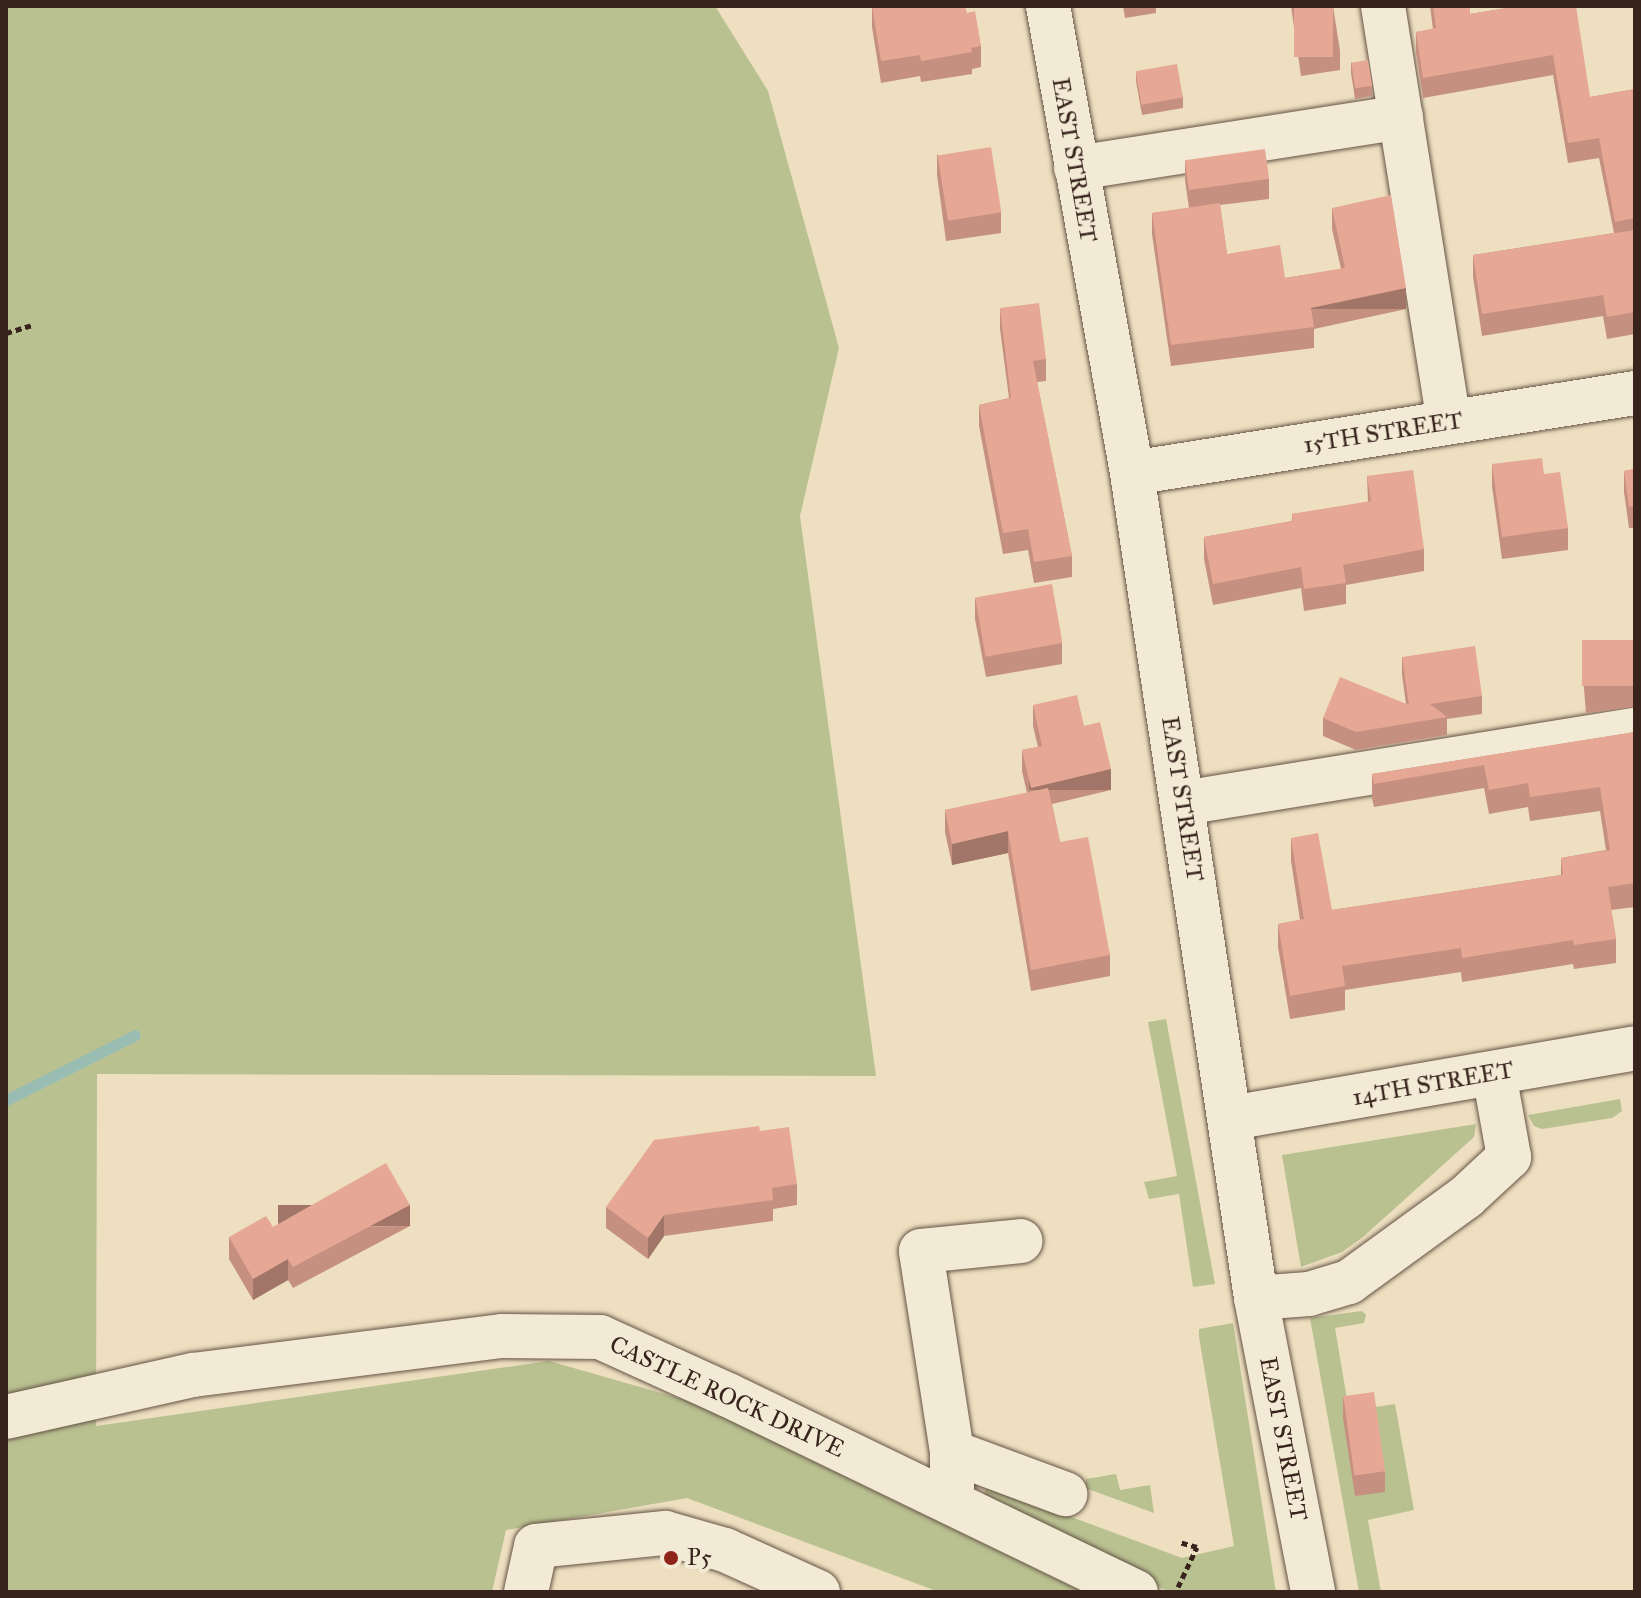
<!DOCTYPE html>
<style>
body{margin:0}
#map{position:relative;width:1641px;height:1598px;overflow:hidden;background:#eddfbf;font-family:"IM FELL Great Primer",serif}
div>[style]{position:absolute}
.green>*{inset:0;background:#b9c191}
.stream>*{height:11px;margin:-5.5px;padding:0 5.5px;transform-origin:5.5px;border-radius:5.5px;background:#99bdb2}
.path>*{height:5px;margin-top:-2.5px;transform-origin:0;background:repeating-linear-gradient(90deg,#38241d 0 6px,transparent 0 10px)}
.roads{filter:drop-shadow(0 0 2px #655346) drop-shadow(0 0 2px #655346)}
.minor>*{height:44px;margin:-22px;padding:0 22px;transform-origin:22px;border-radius:22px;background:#f3ead5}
.wall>*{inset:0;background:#c69080}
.shaded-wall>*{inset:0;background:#a17668;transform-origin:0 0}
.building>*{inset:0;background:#e6a895;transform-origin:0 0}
.dots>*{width:22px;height:22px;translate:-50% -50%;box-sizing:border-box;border:4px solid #f3ead5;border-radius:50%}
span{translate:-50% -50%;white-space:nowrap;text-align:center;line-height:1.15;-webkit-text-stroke:8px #f3ead5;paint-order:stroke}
.street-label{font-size:24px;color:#38241d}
.poi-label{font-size:24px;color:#38241d}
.left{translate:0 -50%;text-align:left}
.frame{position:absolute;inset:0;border:8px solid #38241d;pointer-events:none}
</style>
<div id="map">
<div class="green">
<i style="clip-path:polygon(6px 6px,715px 6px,768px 91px,839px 348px,800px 516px,876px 1076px,97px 1074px,96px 1426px,549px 1361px,689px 1401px,1083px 1592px,939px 1592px,687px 1498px,506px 1530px,492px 1592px,6px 1592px)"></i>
<i style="clip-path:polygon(1166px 1019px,1215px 1284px,1193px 1287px,1179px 1194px,1149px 1199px,1144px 1182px,1177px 1176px,1148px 1022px)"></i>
<i style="clip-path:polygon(1620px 1099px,1622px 1111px,1612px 1118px,1542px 1129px,1534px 1126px,1528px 1115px)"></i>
<i style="clip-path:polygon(1476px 1124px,1474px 1137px,1363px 1237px,1342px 1252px,1301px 1267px,1282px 1155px)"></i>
<i style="clip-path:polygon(1362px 1311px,1366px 1315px,1364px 1323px,1335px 1328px,1349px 1411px,1395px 1404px,1414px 1510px,1368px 1520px,1381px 1592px,1359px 1592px,1310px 1318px)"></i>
<i style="clip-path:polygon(1233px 1323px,1276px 1592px,1169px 1592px,982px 1498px,988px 1486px,1182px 1558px,1234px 1546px,1199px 1337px,1199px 1329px)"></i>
<i style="clip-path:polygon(1116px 1474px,1120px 1490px,1150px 1485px,1154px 1513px,1085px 1488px,1086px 1479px)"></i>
</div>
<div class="stream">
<i style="left:6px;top:1100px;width:144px;rotate:-26.7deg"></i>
</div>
<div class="path">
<i style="left:6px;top:333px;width:27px;rotate:-17deg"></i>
<i style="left:1178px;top:1587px;width:44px;rotate:-64.6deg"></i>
<i style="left:1197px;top:1547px;width:18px;rotate:-164deg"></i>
</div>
<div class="roads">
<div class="minor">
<i style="left:1048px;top:6px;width:474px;rotate:79.8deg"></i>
<i style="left:1132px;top:473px;width:834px;rotate:81.45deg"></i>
<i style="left:1256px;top:1298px;width:299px;rotate:79deg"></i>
<i style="left:1383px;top:6px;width:420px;rotate:81deg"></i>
<i style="left:1076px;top:168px;width:329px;rotate:-8.9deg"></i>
<i style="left:1132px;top:473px;width:509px;rotate:-9.04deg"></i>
<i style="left:1183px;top:803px;width:458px;rotate:-9.2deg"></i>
<i style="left:1231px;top:1118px;width:410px;rotate:-9.8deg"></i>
<i style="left:1256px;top:1298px;width:53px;rotate:-4.3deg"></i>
<i style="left:1309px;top:1294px;width:42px;rotate:-16.7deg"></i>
<i style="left:1349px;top:1282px;width:145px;rotate:-36deg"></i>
<i style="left:1466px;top:1197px;width:59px;rotate:-42.9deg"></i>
<i style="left:1509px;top:1157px;width:84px;rotate:-100.2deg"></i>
<i style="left:6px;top:1417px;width:192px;rotate:-12.7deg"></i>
<i style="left:193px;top:1375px;width:311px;rotate:-7.2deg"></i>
<i style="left:502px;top:1336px;width:98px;rotate:0.6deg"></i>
<i style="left:600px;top:1337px;width:141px;rotate:24.4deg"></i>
<i style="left:728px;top:1395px;width:453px;rotate:25.8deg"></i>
<i style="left:952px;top:1452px;width:121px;rotate:20.4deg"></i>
<i style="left:952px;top:1503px;width:51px;rotate:-90deg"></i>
<i style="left:952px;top:1452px;width:203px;rotate:-98.8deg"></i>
<i style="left:921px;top:1251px;width:100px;rotate:-5.7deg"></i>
<i style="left:526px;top:1592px;width:47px;rotate:-77.7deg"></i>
<i style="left:536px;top:1546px;width:130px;rotate:-5.8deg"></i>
<i style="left:665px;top:1533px;width:62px;rotate:15.8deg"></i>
<i style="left:725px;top:1550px;width:102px;rotate:24.3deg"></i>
</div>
</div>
<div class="wall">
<i style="clip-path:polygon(872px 6px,967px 13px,981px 46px,981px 67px,972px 69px,972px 74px,921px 82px,920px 76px,881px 83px,872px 27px)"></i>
<i style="clip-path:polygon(1123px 6px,1156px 6px,1156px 13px,1125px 18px)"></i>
<i style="clip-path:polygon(1291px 6px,1333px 6px,1340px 51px,1340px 70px,1301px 76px)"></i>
<i style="clip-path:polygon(1430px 6px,1470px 6px,1470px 14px,1519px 6px,1590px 97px,1635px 89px,1635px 334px,1607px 339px,1603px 316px,1482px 336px,1473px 277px,1473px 255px,1614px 233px,1599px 158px,1568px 163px,1553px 75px,1423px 98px,1416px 52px,1416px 32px,1433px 29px)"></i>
<i style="clip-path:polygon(1351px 62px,1372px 86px,1372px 96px,1355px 99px,1351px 73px)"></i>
<i style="clip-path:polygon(1136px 71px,1183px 97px,1183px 108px,1142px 115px,1136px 81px)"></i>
<i style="clip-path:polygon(937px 154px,1001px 212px,1001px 233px,946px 241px,937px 175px)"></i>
<i style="clip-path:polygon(1185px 160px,1269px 179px,1269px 199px,1220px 205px,1227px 254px,1285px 278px,1341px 269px,1332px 229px,1332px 208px,1406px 309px,1314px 329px,1314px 348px,1171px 366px,1152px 234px,1152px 213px,1189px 208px,1185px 180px)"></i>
<i style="clip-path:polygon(1000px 308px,1046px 359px,1046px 381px,1037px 382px,1072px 556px,1072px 577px,1034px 583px,1028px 550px,1003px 554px,979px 426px,979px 405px,1009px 398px,1000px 329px)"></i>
<i style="clip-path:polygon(1492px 464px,1544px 474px,1568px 528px,1568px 550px,1502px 559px,1492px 486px)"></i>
<i style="clip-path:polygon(1635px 469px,1635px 538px,1633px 528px,1629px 528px,1624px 492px,1624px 471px)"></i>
<i style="clip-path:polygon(1367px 476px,1424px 549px,1424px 571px,1346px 585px,1346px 604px,1304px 611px,1301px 588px,1213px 605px,1204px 559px,1204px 537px,1292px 521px,1292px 514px,1368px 502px)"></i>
<i style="clip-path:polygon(975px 598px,1062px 643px,1062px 664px,986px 677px,975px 619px)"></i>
<i style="clip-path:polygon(1635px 640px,1635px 707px,1586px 713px,1582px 665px,1582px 644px)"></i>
<i style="clip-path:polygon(1402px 657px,1482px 696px,1482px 714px,1447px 719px,1447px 735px,1356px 750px,1323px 736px,1323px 718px,1406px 704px,1402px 675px)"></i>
<i style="clip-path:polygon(1033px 705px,1084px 726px,1111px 790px,1052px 804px,1060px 842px,1110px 955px,1110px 976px,1031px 991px,1008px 853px,952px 865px,945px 832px,945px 810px,1027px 793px,1022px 771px,1022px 750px,1038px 747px,1033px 726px)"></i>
<i style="clip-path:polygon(1635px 732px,1635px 907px,1611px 910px,1616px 939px,1616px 963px,1574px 969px,1573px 964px,1462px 982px,1461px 972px,1345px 990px,1345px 1010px,1290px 1019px,1278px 947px,1278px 924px,1300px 920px,1291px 861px,1291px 838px,1332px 910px,1561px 875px,1561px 858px,1606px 850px,1600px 811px,1530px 821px,1528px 807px,1489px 814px,1484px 788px,1374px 807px,1372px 798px,1372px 774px)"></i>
<i style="clip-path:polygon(760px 1131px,797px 1184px,797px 1205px,773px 1209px,773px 1221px,664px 1236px,648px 1259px,606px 1228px,606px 1207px)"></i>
<i style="clip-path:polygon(410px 1226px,293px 1288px,288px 1280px,253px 1300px,229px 1259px,229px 1237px,273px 1227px)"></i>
<i style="clip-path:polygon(1343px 1397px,1385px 1471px,1385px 1492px,1355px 1496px,1343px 1418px)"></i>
</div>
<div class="shaded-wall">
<i style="left:1406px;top:288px;width:21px;height:97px;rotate:90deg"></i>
<i style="left:1111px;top:769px;width:21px;height:82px;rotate:90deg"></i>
<i style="clip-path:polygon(1008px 831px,1008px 853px,952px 865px,952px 844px)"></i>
<i style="left:410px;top:1205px;width:21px;height:132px;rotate:90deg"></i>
<i style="clip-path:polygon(664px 1215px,664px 1236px,648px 1259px,648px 1238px)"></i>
<i style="clip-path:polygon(288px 1259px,288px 1280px,253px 1300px,253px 1279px)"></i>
</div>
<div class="building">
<i style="clip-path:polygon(872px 6px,965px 6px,967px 13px,975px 11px,981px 46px,971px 48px,972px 52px,921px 61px,920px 55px,881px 61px)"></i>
<i style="left:1294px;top:6px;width:39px;height:51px"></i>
<i style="clip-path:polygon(1433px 6px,1470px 6px,1470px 14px,1519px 6px,1576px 6px,1590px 97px,1635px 89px,1635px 218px,1615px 222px,1599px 138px,1568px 143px,1553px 55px,1423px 78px,1416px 32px,1436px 28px)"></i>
<i style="left:1368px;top:60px;width:26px;height:17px;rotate:81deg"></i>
<i style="left:1177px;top:64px;width:34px;height:42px;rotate:80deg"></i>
<i style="left:991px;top:147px;width:66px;height:54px;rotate:81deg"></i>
<i style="left:1265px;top:149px;width:30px;height:81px;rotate:82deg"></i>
<i style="clip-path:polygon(1391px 195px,1406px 288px,1311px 308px,1314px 327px,1171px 345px,1152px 213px,1220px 203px,1227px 254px,1280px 245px,1285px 278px,1345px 268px,1332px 208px)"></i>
<i style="clip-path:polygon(1635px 230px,1635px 312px,1607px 317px,1603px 295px,1482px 314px,1473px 255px)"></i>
<i style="clip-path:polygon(1039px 303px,1046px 359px,1033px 361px,1072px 556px,1034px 562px,1028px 529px,1003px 533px,979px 405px,1011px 398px,1000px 308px)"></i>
<i style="clip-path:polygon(1542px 458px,1544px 474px,1560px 472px,1568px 528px,1502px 537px,1492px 464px)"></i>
<i style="clip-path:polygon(1635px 469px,1635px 517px,1633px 506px,1629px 507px,1624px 471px)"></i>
<i style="clip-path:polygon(1413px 470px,1424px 549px,1343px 565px,1346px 583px,1304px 589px,1301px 567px,1213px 584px,1204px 537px,1293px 521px,1292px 514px,1371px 501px,1367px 476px)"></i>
<i style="left:1052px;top:584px;width:60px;height:78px;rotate:80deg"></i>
<i style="left:1635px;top:640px;width:46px;height:53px;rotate:90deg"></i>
<i style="clip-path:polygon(1475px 646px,1482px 696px,1430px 704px,1447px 717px,1356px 732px,1323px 718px,1340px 677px,1409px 705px,1402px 657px)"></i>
<i style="clip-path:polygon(1077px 695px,1084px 726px,1100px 722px,1111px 769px,1031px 788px,1022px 750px,1042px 746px,1033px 705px)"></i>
<i style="clip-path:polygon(1635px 732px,1635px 883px,1608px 887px,1616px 939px,1574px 945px,1573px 940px,1462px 958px,1461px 948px,1342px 966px,1345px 986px,1290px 996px,1278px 924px,1304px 919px,1291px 838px,1318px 833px,1332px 910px,1563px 875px,1561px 858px,1610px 850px,1600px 787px,1530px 797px,1528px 783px,1489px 790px,1484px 765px,1374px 784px,1372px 774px)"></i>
<i style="clip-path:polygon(1048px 788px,1060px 842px,1088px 837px,1110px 955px,1031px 970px,1008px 831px,952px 844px,945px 810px)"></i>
<i style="clip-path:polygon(759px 1126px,760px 1131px,789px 1127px,797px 1184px,772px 1188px,773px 1200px,664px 1215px,648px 1238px,606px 1207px,654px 1140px)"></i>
<i style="clip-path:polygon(386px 1163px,410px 1205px,293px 1267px,288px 1259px,253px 1279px,229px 1237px,266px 1216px,273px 1227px)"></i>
<i style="left:1374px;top:1392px;width:80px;height:31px;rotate:82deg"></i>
</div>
<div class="dots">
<i style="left:671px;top:1558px;background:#8f2418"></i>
</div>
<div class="street-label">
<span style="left:1074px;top:160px;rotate:80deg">EAST STREET</span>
<span style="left:1383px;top:433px;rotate:-9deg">15TH STREET</span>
<span style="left:1182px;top:799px;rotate:81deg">EAST STREET</span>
<span style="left:1433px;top:1084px;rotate:-10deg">14TH STREET</span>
<span style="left:727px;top:1397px;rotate:25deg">CASTLE ROCK DRIVE</span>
<span style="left:1283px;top:1439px;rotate:79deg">EAST STREET</span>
</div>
<div class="poi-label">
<span class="left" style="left:687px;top:1558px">P5</span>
</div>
<div class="frame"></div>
</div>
